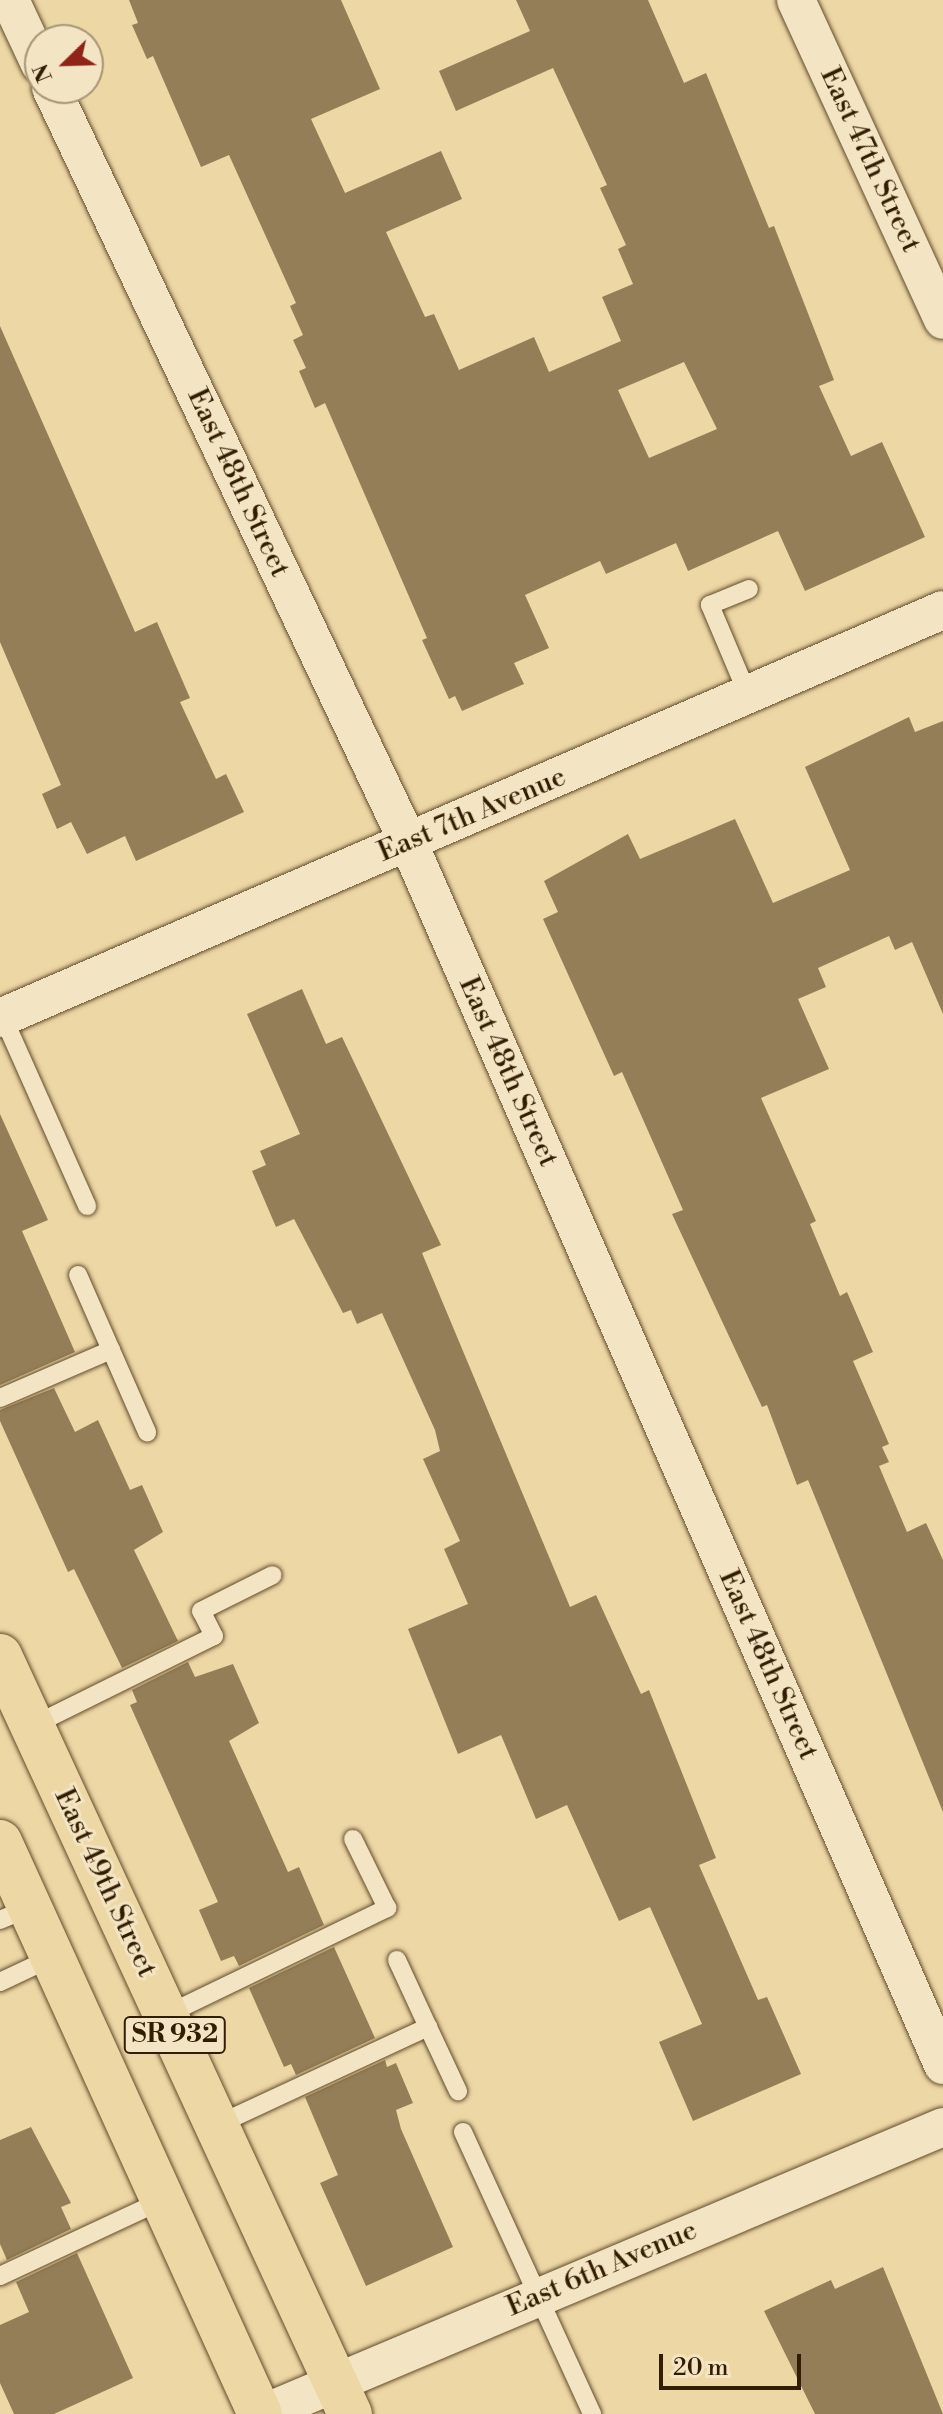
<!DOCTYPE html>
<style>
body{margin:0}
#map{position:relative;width:943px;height:2414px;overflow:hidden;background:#edd7a5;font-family:"Libre Bodoni",serif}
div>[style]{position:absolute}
.building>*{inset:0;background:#947e57}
.roads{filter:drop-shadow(0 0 2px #624c2b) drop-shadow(0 0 2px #624c2b)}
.service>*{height:18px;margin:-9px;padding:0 9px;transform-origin:9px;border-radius:9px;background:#f3e5c4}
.minor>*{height:38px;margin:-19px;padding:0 19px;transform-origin:19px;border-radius:19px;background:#f3e5c4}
.primary>*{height:44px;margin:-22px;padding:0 22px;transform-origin:22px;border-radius:22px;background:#edd7a5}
span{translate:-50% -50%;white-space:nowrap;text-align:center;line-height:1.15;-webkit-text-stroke:6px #f3e5c4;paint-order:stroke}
.shield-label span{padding:2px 6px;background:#f3e5c4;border:2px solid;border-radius:6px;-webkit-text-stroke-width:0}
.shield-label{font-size:26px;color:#331d02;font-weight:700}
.street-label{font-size:28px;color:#331d02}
.north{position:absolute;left:24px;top:24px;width:80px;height:80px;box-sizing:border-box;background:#f3e5c4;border:2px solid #a69576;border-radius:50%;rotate:247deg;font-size:22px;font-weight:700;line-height:32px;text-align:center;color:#331d02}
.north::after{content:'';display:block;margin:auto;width:28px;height:36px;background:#8f2418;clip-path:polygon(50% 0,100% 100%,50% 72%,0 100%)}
.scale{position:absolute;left:659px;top:2354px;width:142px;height:36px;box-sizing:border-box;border:4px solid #331d02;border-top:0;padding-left:10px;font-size:24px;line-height:28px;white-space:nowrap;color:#331d02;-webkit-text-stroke:6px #f3e5c4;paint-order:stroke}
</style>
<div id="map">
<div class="building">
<i style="clip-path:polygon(evenodd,129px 0,341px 0,380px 89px,311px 119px,345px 193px,441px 151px,462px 199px,386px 232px,425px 317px,434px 314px,459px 370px,534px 337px,549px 372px,621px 341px,602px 297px,633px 284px,618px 249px,626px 245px,600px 188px,607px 185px,553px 68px,456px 111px,439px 71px,530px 31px,516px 0,648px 0,684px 83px,706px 73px,769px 228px,774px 226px,834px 380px,819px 386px,851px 456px,882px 442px,925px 537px,805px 591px,778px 531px,688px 571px,676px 543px,606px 574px,600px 561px,525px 595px,549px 648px,514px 663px,524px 684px,462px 711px,455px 696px,449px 699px,422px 640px,427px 638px,325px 403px,315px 408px,299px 371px,306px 368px,293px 340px,303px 335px,290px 306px,296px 303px,229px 155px,201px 167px,153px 56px,147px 59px,132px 25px,138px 23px,129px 0,684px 362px,717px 429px,649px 458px,618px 390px,684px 362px)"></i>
<i style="clip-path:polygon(0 326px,135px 632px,157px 622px,190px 698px,180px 702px,216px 779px,226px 774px,244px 812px,136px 861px,125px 836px,87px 854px,71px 822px,57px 829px,42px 794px,61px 785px,0 642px)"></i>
<i style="clip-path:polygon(909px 717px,915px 732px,943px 721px,943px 1014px,912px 942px,895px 950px,889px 936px,818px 968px,826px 987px,798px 999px,829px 1069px,761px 1098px,816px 1221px,810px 1224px,840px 1296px,847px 1292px,873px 1352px,853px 1361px,889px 1444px,882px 1447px,889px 1462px,879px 1466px,907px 1532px,926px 1523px,943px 1560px,943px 1812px,808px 1480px,797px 1485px,767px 1405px,762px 1407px,672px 1214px,683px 1210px,622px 1072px,614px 1076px,543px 919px,558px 912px,544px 881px,628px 834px,640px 859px,735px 819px,773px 903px,850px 870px,805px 767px)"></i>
<i style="clip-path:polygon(302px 989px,326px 1044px,342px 1037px,441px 1245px,422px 1253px,570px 1607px,596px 1595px,641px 1694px,649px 1690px,716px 1858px,699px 1865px,758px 2000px,767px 1997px,801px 2074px,693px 2121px,659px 2042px,702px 2024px,650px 1907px,619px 1921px,567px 1805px,536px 1819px,501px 1735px,458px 1754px,408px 1629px,468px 1604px,444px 1549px,460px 1541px,423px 1459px,440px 1451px,435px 1430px,382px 1313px,357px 1324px,351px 1310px,343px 1313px,294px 1219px,276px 1227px,252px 1171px,266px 1165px,260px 1151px,300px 1134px,247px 1014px)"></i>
<i style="clip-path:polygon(0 1114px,48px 1220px,22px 1231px,75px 1352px,0 1385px)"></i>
<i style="clip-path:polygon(54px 1388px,75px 1432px,98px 1420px,130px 1490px,142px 1485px,163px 1532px,134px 1550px,178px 1641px,122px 1668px,74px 1569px,68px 1572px,0 1421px,0 1410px)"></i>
<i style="clip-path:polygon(188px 1662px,195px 1677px,233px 1664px,259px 1723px,229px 1741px,288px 1872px,299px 1867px,324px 1925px,239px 1966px,234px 1956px,221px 1961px,199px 1910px,218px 1902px,130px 1705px,137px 1702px,132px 1690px)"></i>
<i style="clip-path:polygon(334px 1947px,375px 2038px,296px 2075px,291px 2064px,284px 2067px,249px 1988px)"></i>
<i style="clip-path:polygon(385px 2060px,387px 2067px,396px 2063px,413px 2103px,396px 2110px,401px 2129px,453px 2247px,366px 2286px,320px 2183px,338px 2175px,305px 2097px)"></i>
<i style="clip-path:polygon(31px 2127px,71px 2203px,61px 2207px,71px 2229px,7px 2260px,0 2244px,0 2140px)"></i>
<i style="clip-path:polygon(77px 2253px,133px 2378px,54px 2414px,14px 2414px,0 2383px,0 2325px,29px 2312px,16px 2282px)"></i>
<i style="clip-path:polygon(883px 2267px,943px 2414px,815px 2414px,764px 2311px,831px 2280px,835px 2289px)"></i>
</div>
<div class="roads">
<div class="service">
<i style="left:748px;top:695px;width:98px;rotate:-112.9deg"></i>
<i style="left:710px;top:605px;width:42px;rotate:-22.3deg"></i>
<i style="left:3px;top:1017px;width:207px;rotate:66deg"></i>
<i style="left:111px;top:1350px;width:90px;rotate:66.3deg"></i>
<i style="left:0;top:1398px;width:121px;rotate:-23.4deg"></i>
<i style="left:111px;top:1350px;width:82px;rotate:-113.7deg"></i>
<i style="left:32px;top:1726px;width:203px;rotate:-26.3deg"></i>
<i style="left:214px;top:1636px;width:28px;rotate:-117deg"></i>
<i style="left:201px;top:1611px;width:80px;rotate:-26.6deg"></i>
<i style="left:0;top:1920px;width:33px;rotate:-23deg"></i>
<i style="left:0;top:1982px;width:59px;rotate:-25.3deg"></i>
<i style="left:166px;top:2015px;width:246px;rotate:-25.8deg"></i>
<i style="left:387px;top:1908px;width:77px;rotate:-116.2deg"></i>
<i style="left:428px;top:2027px;width:71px;rotate:64.9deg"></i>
<i style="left:217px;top:2125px;width:233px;rotate:-24.9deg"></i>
<i style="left:428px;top:2027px;width:74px;rotate:-114.8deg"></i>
<i style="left:463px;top:2132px;width:310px;rotate:65.4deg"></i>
<i style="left:0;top:2276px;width:180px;rotate:-25deg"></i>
</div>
<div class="minor">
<i style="left:10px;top:0;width:71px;rotate:64.9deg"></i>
<i style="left:796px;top:0;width:352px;rotate:65.3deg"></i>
<i style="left:51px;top:88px;width:834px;rotate:64.66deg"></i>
<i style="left:408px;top:842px;width:1335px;rotate:66.37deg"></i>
<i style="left:0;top:1018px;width:1027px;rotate:-23.4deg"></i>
<i style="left:262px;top:2414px;width:739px;rotate:-22.85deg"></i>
</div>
<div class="primary">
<i style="left:0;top:1656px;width:835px;rotate:65.22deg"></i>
<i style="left:0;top:1842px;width:628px;rotate:65.56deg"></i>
</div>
</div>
<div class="shield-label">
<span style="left:175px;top:2035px">SR 932</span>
</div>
<div class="street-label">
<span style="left:870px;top:160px;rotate:65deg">East 47th Street</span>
<span style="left:238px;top:483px;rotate:65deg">East 48th Street</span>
<span style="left:472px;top:815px;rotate:-23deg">East 7th Avenue</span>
<span style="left:508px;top:1072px;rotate:66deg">East 48th Street</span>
<span style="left:768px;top:1665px;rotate:66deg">East 48th Street</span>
<span style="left:105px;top:1883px;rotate:65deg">East 49th Street</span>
<span style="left:602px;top:2269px;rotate:-23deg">East 6th Avenue</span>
</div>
<div class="north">N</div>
<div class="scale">20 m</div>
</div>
